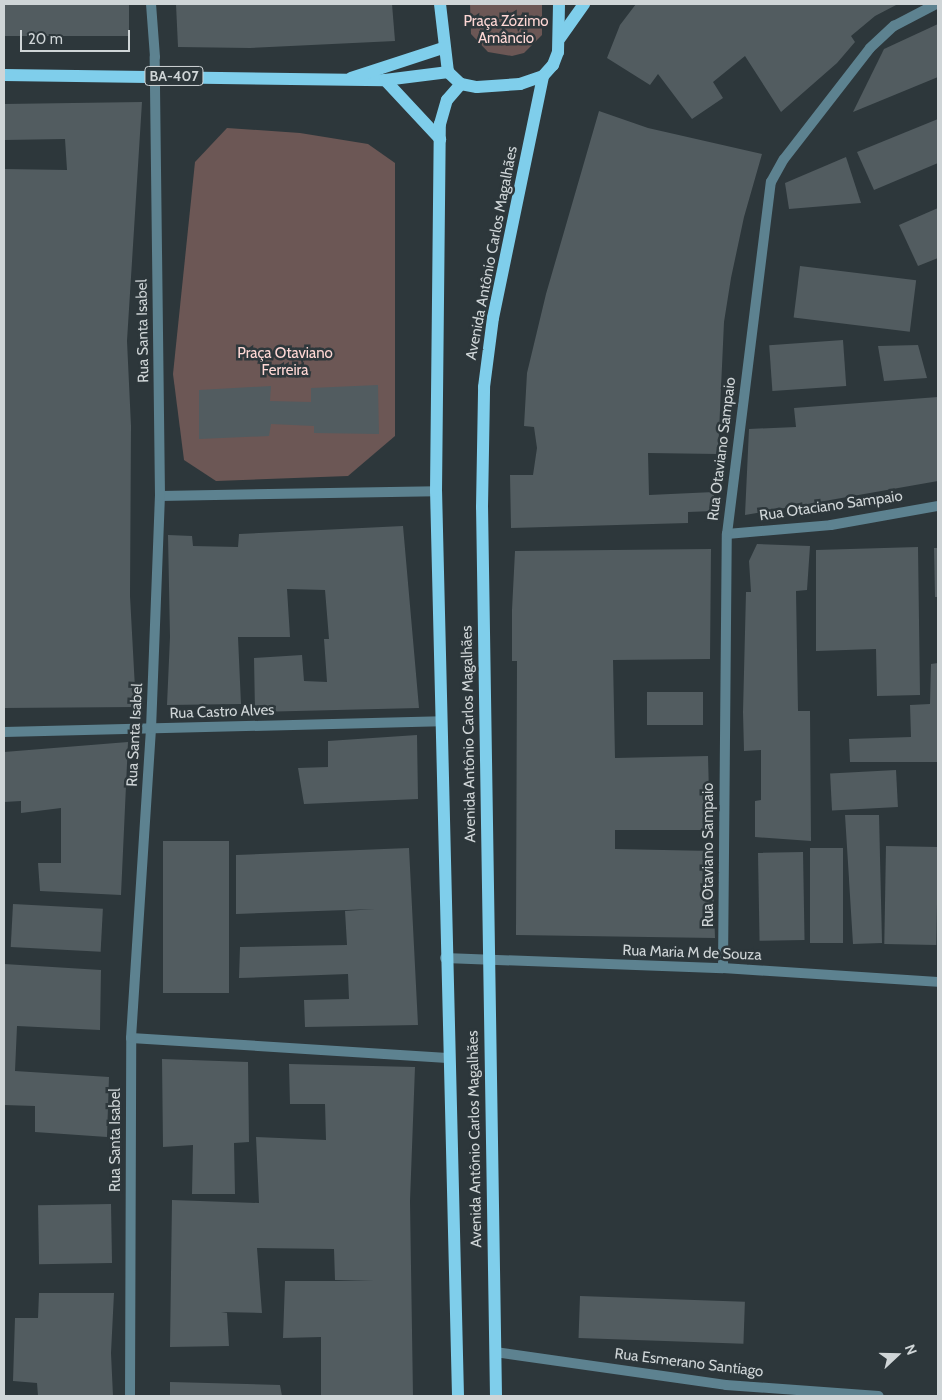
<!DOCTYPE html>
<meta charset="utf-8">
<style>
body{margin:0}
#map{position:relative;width:942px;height:1400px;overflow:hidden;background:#2d373b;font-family:Cabin,sans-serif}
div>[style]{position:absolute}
.green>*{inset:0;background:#6c5755}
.building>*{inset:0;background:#525c60;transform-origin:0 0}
.minor>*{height:10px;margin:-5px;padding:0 5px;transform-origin:5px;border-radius:5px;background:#5d8290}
.primary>*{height:12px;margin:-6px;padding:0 6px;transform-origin:6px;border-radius:6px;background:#7fceeb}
span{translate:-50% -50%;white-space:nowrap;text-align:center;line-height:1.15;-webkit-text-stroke:5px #2d373b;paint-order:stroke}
.shield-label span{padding:1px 4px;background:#2d373b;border:1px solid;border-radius:4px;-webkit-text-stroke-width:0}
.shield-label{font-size:14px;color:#cfd5d7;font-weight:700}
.park-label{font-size:15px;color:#fed7d4}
.street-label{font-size:15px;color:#cfd5d7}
.frame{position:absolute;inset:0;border:5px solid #cfd5d7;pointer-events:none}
.north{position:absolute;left:872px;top:1330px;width:50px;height:50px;-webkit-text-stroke:4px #2d373b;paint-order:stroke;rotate:69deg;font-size:14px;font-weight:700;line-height:20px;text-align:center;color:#cfd5d7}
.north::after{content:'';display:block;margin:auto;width:18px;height:22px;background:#cfd5d7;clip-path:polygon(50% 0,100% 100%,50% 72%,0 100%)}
.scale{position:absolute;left:20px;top:30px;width:110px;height:22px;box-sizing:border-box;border:2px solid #cfd5d7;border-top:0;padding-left:6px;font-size:15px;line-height:18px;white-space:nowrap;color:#cfd5d7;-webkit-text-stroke:4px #2d373b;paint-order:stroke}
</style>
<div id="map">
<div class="green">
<i style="clip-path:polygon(470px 4px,542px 4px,542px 35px,524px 53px,512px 56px,488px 52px,471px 34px)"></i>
<i style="clip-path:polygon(227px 128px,300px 133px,368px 144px,395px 163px,395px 436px,348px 476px,216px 481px,184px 460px,173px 374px,195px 162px)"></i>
</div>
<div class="building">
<i style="left:4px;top:4px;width:125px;height:32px"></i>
<i style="clip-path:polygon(176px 4px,392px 4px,395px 41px,250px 48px,178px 47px)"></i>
<i style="clip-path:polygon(636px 4px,898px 4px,875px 16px,851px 36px,855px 42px,837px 63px,781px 112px,745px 56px,713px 82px,723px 98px,692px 119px,658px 74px,650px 85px,607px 58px,620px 25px)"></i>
<i style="clip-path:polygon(938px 24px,938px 77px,853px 112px,884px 49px)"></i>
<i style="clip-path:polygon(142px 102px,127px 341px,131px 426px,130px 596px,136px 707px,4px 708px,4px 169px,67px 170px,65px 139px,4px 140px,4px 104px)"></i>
<i style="clip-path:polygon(599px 111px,648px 128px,762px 154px,744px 217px,731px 278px,724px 322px,718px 454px,648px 453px,649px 495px,714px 492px,714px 511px,688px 512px,688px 523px,511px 528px,510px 475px,533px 475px,537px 448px,534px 427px,524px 426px,527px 373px,546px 294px)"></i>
<i style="clip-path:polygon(938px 119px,938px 163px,874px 190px,857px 152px)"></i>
<i style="clip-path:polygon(846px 157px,861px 203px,789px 209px,785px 183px)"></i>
<i style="clip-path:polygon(938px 208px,938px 258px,918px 266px,899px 225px)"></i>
<i style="left:800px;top:266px;width:117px;height:52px;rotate:7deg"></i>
<i style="left:843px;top:340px;width:46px;height:74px;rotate:86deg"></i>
<i style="clip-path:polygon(918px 345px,927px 378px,884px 381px,878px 346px)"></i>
<i style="clip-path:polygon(378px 385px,379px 434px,314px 433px,314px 426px,271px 424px,269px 436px,199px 439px,199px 390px,271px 386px,270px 401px,311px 402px,311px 388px)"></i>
<i style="clip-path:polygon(938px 397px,938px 481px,745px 515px,749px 429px,796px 427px,794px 408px)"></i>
<i style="clip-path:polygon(403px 526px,419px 708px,255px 712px,254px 658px,302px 655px,304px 681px,327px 682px,324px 639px,329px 639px,325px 590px,287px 589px,290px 637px,238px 637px,241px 704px,167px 705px,170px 637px,168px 535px,192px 536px,193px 546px,238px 547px,239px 534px)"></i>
<i style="clip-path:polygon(757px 544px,810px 546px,807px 590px,796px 591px,798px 711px,810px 711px,811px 841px,755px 837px,755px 801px,761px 800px,761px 750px,744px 751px,743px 712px,746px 592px,751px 592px,749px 561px)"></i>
<i style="clip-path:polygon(918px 547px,920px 695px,877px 696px,876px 649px,816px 651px,816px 550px)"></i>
<i style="clip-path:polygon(934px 548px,938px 548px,938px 597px,935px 597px)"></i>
<i style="clip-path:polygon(711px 549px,710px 659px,613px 660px,615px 758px,708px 756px,710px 830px,615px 830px,615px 849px,712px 851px,715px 938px,516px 935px,517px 661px,512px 661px,512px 610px,515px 551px)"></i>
<i style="clip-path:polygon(938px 663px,938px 762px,850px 762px,849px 739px,911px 737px,910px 705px,930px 704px,931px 664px)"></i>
<i style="left:647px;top:692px;width:56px;height:33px"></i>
<i style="clip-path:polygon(417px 735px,418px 799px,304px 804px,298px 768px,328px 767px,328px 741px)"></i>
<i style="clip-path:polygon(128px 742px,121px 895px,40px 891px,38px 863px,61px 863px,61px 808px,21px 813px,21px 801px,4px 802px,4px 752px)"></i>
<i style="left:896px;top:770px;width:37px;height:66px;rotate:87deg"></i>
<i style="clip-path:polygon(845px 815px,879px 815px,882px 943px,853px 944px)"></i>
<i style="left:229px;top:841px;width:152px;height:66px;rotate:90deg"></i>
<i style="left:886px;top:846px;width:52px;height:98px;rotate:1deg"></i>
<i style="clip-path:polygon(409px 848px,418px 1025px,305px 1027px,304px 1000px,349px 999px,348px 974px,239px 978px,240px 947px,347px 945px,345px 911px,375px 909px,236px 914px,236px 855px)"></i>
<i style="left:810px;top:848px;width:33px;height:95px"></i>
<i style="left:803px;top:852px;width:88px;height:45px;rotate:89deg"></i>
<i style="left:13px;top:904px;width:90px;height:43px;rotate:3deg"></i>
<i style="clip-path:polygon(4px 964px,101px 970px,100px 1030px,17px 1026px,15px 1071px,109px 1077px,107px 1137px,35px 1132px,35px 1106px,4px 1105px)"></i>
<i style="clip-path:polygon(162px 1059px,248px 1062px,249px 1142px,234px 1143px,235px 1194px,192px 1194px,193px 1145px,163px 1147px)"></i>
<i style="clip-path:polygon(289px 1064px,415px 1067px,410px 1201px,413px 1396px,321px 1396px,321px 1337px,283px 1338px,285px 1281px,374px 1281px,335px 1280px,334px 1249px,257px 1248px,262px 1313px,221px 1312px,227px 1313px,229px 1346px,170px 1347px,172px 1200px,259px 1203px,256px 1137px,326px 1140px,325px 1104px,290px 1104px)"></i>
<i style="left:111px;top:1204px;width:59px;height:73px;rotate:89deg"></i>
<i style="clip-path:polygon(39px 1293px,114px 1293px,111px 1353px,113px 1396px,38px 1396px,37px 1383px,13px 1381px,15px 1318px,38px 1318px)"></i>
<i style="left:580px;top:1296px;width:165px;height:42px;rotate:2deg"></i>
<i style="clip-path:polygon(170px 1382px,280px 1385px,282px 1396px,170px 1396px)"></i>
</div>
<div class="minor">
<i style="left:160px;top:496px;width:276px;rotate:-1deg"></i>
<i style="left:727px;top:534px;width:104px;rotate:-4.9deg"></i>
<i style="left:831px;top:525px;width:109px;rotate:-10.1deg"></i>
<i style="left:4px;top:732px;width:437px;rotate:-1.4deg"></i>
<i style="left:445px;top:958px;width:278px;rotate:2.1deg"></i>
<i style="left:723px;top:968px;width:215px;rotate:3.7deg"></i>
<i style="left:723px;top:968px;width:434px;rotate:-89.5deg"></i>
<i style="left:727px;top:534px;width:355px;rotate:-82.9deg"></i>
<i style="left:771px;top:182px;width:26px;rotate:-61deg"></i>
<i style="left:784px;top:159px;width:140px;rotate:-52.2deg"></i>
<i style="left:870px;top:48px;width:33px;rotate:-43deg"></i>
<i style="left:894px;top:26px;width:47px;rotate:-27.6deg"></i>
<i style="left:131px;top:1038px;width:317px;rotate:3.6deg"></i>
<i style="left:495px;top:1352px;width:233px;rotate:8.1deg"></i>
<i style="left:726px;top:1385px;width:153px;rotate:4.1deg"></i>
<i style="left:130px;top:1396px;width:358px;rotate:-89.8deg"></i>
<i style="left:131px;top:1038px;width:310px;rotate:-86.3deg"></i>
<i style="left:151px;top:729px;width:233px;rotate:-87.8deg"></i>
<i style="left:160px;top:496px;width:439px;rotate:-90.7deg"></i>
<i style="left:155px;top:57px;width:53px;rotate:-94.3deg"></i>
</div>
<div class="primary">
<i style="left:440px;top:4px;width:68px;rotate:83.3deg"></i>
<i style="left:448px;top:72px;width:18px;rotate:43deg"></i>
<i style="left:461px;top:84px;width:16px;rotate:11deg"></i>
<i style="left:477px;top:87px;width:43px;rotate:-4deg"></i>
<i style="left:520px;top:84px;width:24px;rotate:-19deg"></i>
<i style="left:543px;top:76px;width:15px;rotate:-48deg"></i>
<i style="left:553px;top:65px;width:14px;rotate:-69deg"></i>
<i style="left:558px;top:52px;width:48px;rotate:-88.8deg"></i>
<i style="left:560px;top:38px;width:42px;rotate:-54.8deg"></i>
<i style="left:4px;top:75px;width:381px;rotate:0.8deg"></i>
<i style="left:385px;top:80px;width:64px;rotate:-7.2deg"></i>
<i style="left:351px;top:78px;width:97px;rotate:-18.1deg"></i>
<i style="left:385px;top:80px;width:81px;rotate:47deg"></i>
<i style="left:458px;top:1396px;width:905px;rotate:-91.39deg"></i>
<i style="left:436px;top:491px;width:367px;rotate:-89.4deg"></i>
<i style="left:440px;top:124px;width:25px;rotate:-74deg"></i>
<i style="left:447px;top:100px;width:21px;rotate:-49deg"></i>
<i style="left:496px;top:1396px;width:889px;rotate:-90.9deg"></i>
<i style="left:482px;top:507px;width:120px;rotate:-89deg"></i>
<i style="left:484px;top:387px;width:70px;rotate:-82.6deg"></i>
<i style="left:493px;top:318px;width:247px;rotate:-78.3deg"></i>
</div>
<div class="shield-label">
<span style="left:174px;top:76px">BA-407</span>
</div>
<div class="park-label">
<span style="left:506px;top:30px">Praça Zózimo<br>Amâncio</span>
<span style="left:285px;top:362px">Praça Otaviano<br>Ferreira</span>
</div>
<div class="street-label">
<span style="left:492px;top:253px;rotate:-79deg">Avenida Antônio Carlos Magalhães</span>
<span style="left:143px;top:331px;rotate:-91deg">Rua Santa Isabel</span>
<span style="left:722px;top:449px;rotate:-83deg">Rua Otaviano Sampaio</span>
<span style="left:831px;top:506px;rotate:-8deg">Rua Otaciano Sampaio</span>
<span style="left:222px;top:712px;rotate:-2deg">Rua Castro Alves</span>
<span style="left:469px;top:734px;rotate:-91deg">Avenida Antônio Carlos Magalhães</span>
<span style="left:135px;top:735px;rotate:-87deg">Rua Santa Isabel</span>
<span style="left:709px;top:855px;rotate:-90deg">Rua Otaviano Sampaio</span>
<span style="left:692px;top:953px;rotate:2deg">Rua Maria M de Souza</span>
<span style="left:475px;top:1139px;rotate:-91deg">Avenida Antônio Carlos Magalhães</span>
<span style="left:116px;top:1140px;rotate:-90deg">Rua Santa Isabel</span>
<span style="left:689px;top:1363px;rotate:7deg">Rua Esmerano Santiago</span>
</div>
<div class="frame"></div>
<div class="north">N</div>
<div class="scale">20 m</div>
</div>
